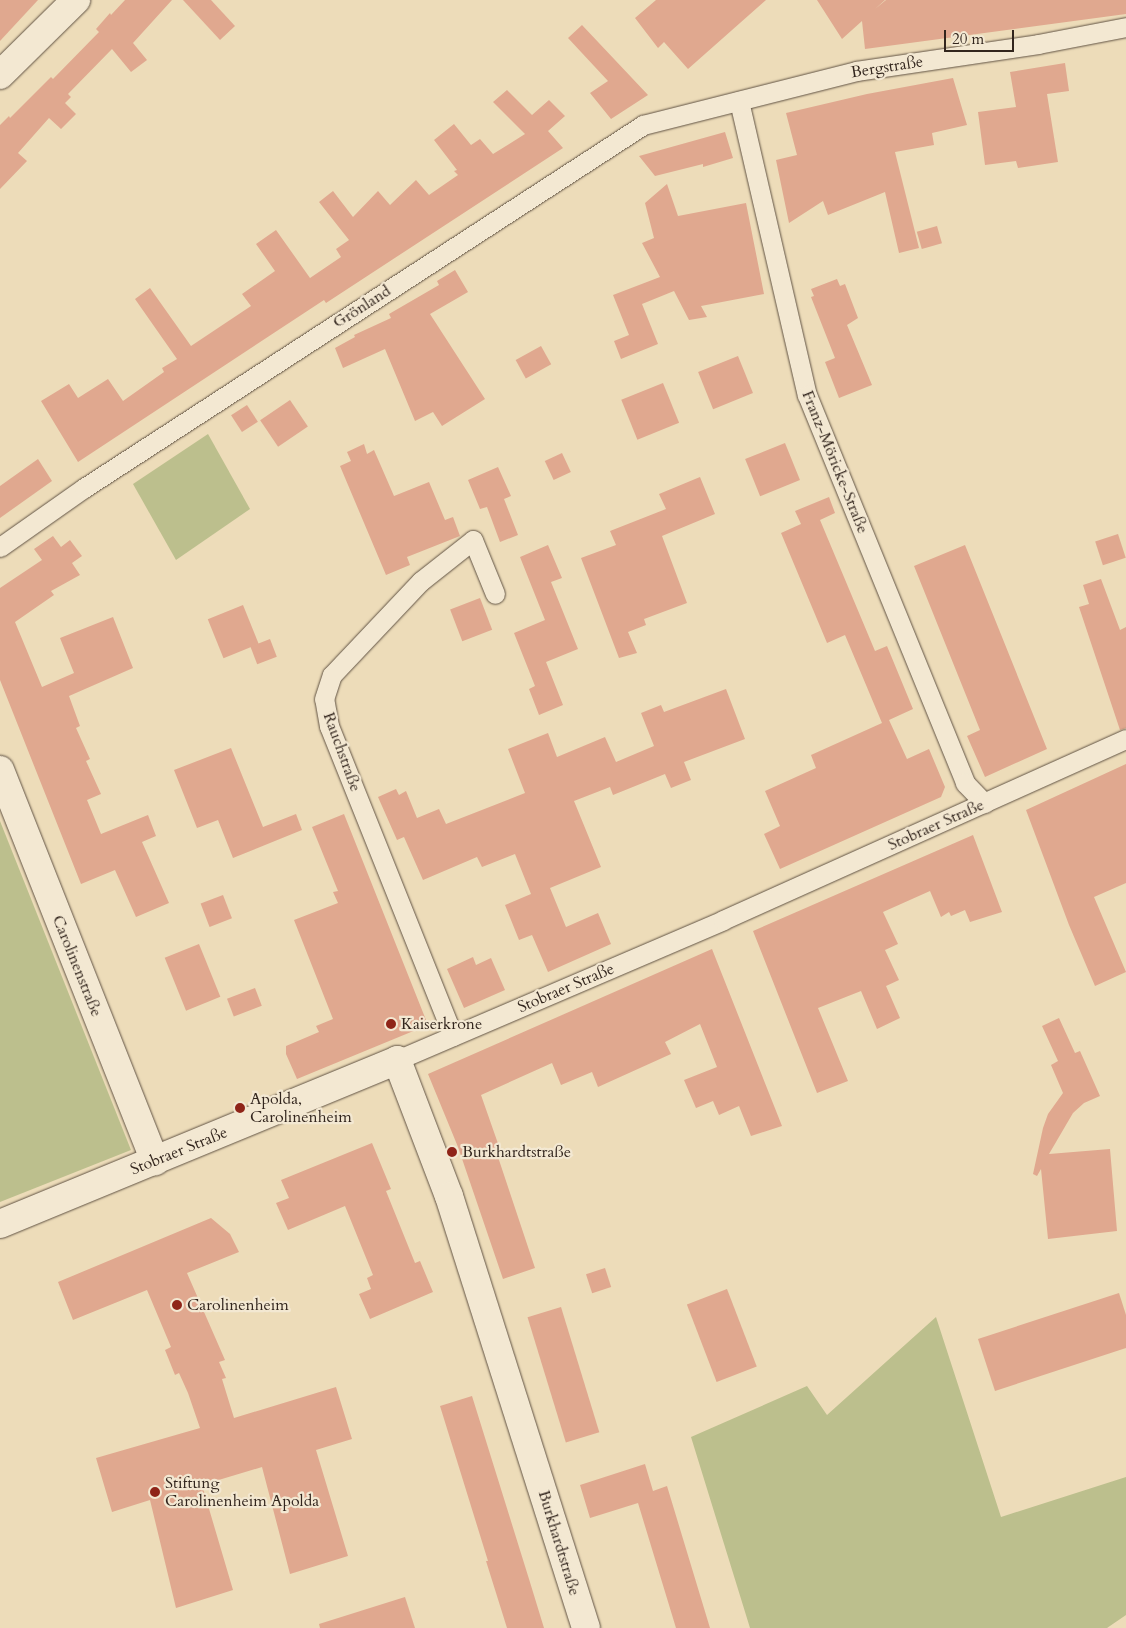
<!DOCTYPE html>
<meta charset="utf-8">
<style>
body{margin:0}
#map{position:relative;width:1126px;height:1628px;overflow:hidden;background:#eddcb9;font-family:Cardo,serif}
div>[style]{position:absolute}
.green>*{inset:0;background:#bcbf8d}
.building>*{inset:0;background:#e0a88f;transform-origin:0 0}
.roads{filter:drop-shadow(0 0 1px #615344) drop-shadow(0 0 1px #615344)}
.street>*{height:19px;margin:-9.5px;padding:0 9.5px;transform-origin:9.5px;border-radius:9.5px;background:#f3e8d2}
.secondary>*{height:28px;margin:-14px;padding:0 14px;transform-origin:14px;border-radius:14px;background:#f3e8d2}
.dots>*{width:14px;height:14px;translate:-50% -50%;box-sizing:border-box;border:2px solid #f3e8d2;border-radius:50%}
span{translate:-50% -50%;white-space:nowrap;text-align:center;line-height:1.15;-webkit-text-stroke:4.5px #f3e8d2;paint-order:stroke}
.street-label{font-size:16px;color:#32251d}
.poi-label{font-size:16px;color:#32251d}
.left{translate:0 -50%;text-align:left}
.scale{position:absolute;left:944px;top:30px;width:70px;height:22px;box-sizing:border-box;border:2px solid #32251d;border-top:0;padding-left:6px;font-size:15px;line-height:18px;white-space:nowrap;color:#32251d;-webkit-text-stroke:4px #f3e8d2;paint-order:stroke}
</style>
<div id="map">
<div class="green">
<i style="clip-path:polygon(208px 434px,250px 509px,176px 560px,133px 484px)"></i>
<i style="clip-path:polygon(0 821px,131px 1150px,0 1202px)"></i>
<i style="clip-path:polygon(936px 1317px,1001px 1517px,1126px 1477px,1126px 1615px,1107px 1628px,750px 1628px,691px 1437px,807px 1386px,827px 1415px)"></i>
</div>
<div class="building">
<i style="clip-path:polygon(0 0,38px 0,0 41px)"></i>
<i style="clip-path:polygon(125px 0,172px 0,133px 43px,147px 60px,131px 72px,112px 49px,68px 94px,71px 97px,65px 103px,76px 114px,61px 129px,49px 118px,18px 153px,27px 161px,0 189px,0 125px,9px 116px,10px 118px,51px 77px,53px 79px,99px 32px,96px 29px,110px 13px,111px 15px)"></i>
<i style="clip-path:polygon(183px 0,211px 0,235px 26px,220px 40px)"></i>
<i style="clip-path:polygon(656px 0,766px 0,688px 69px,664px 42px,658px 48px,635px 18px)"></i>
<i style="clip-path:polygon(817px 0,885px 0,875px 9px,886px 0,1126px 0,1126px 14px,865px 49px,862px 21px,842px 39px)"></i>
<i style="clip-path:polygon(582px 25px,648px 95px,611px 119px,590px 93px,608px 81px,568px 38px)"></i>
<i style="clip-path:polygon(1065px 63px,1069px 91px,1047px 94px,1058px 162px,1018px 168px,1016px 161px,985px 165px,978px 112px,1016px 107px,1010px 72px)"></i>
<i style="clip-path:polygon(953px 78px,967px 125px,932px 133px,934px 145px,895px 152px,919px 248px,899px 253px,885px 192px,828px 215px,823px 201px,789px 223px,776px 160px,797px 155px,786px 113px,867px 94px)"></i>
<i style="clip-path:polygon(507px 90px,532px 115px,549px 100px,565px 116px,548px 131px,563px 148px,326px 303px,324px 300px,78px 462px,41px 401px,69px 384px,78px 398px,108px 379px,123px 401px,164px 372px,162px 368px,177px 359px,135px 299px,150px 288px,191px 346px,251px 306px,242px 294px,275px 271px,256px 244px,276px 230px,310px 278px,341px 257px,336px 249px,349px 240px,319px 202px,333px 191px,353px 217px,378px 191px,390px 205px,416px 180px,429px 195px,458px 175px,454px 171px,457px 170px,434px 140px,454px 124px,471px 145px,480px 139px,493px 154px,525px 134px,493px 102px)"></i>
<i style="clip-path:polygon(725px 132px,733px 158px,703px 167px,703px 164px,655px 176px,639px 156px)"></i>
<i style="clip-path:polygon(667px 184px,678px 216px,746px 203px,764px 294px,701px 306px,707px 317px,689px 320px,674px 291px,642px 304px,658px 344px,621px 359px,614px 341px,629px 335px,613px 295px,660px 277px,642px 243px,654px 238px,645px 203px)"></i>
<i style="left:937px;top:226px;width:18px;height:21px;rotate:74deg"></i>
<i style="clip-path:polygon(455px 270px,468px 292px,430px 314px,485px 399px,442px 426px,433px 412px,415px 421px,385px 349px,343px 368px,335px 348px,355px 337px,354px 335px,391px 318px,389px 314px,439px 285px,437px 281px)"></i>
<i style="clip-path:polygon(837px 279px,840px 286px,845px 284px,858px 318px,847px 325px,872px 385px,839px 398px,825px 362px,835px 358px,811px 297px,814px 296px,811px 289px)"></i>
<i style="left:541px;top:346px;width:21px;height:29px;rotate:61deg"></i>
<i style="left:738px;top:356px;width:40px;height:43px;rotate:68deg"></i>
<i style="left:663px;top:383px;width:43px;height:45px;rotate:68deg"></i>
<i style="left:290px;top:400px;width:32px;height:36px;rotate:56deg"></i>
<i style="left:247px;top:405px;width:20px;height:19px;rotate:57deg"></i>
<i style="left:785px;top:443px;width:40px;height:43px;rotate:68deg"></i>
<i style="clip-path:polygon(364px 444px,367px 454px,374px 450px,394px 496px,429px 482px,445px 520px,453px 517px,460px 536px,407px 557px,410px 565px,386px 575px,340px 466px,351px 461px,347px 452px)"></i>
<i style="left:562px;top:453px;width:21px;height:19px;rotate:65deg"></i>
<i style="clip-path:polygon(38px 459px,52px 481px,0 518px,0 486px)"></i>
<i style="clip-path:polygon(498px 467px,511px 496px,504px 499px,518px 535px,500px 542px,487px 507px,480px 509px,468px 480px)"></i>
<i style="clip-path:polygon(700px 477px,715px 514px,662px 536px,687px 603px,644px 619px,646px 625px,628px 632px,637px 653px,619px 658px,581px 558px,616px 545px,610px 531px,666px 509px,659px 494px)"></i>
<i style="clip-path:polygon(829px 497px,835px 513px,820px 520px,875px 651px,887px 646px,913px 709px,889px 720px,907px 759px,929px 749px,945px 787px,941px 797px,780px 869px,764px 834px,780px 826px,765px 791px,816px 768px,811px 755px,882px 723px,845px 635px,827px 643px,781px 533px,801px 524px,795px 511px)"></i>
<i style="left:1118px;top:534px;width:25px;height:24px;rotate:72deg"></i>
<i style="clip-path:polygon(53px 536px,61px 547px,70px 540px,82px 556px,72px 563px,80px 575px,51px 591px,54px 595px,15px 622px,42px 687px,74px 673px,60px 638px,113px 617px,133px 668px,69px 696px,80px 726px,76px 728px,90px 759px,86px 761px,101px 794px,87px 800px,101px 834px,148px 815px,156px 836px,142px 842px,169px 903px,136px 917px,115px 870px,81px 884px,0 680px,0 588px,42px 560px,34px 549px)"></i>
<i style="clip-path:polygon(548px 545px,562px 578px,551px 582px,578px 649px,546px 662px,563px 705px,539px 715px,529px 689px,535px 686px,514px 633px,545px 620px,520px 557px)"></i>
<i style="clip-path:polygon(965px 545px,1047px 749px,985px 777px,967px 736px,980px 730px,914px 566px)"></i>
<i style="clip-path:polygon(1101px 579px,1120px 630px,1126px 627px,1126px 728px,1120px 730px,1079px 607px,1089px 604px,1083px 585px)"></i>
<i style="left:480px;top:598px;width:34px;height:32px;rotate:69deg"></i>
<i style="left:243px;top:605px;width:42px;height:38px;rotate:68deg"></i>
<i style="left:270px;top:639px;width:19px;height:21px;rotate:69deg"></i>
<i style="clip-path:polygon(726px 689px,745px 739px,684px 762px,691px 780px,671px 788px,665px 774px,613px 795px,610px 787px,574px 801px,601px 867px,550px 888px,566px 927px,598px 913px,611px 944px,548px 972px,532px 935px,519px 940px,505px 905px,531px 894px,515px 854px,482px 867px,477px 857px,423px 880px,404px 837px,397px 840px,378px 797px,396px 789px,399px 795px,406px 791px,417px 818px,439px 809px,446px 824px,525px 793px,508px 749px,548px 733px,557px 757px,605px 737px,616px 762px,654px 746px,641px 713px,661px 705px,664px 712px)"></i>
<i style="clip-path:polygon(231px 748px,263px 827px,296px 814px,302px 830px,233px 858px,218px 820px,197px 828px,174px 770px)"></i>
<i style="clip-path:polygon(1126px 764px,1126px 883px,1094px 897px,1126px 972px,1095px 986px,1069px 925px,1026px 810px)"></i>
<i style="clip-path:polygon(344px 814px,428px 1025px,297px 1079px,286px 1054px,286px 1046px,319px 1032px,316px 1026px,333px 1019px,294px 920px,338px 903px,333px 892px,338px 891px,312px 827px)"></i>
<i style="clip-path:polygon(973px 835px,1002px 912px,970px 922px,965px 910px,951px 916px,949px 912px,941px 917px,930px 891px,883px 912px,898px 944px,885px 950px,899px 980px,886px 986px,900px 1018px,877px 1029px,861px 991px,818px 1008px,848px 1081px,817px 1093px,753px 931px)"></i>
<i style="left:223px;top:895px;width:25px;height:24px;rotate:69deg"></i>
<i style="left:199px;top:944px;width:57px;height:37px;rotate:68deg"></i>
<i style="clip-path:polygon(712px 949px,782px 1126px,751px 1136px,739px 1106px,719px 1115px,713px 1101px,696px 1108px,684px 1080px,717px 1067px,700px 1024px,665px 1042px,671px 1054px,598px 1087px,592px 1072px,561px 1085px,552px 1063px,481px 1095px,502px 1155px,498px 1157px,535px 1268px,503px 1279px,458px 1147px,428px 1074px)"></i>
<i style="clip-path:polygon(473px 957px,476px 965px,491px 958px,505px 990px,464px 1008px,447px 969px)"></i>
<i style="left:255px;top:988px;width:19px;height:30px;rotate:69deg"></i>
<i style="clip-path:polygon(1059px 1018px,1075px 1053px,1080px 1051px,1100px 1096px,1084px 1103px,1073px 1113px,1049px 1154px,1110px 1149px,1117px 1231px,1048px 1239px,1041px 1169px,1037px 1176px,1033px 1174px,1043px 1128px,1048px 1114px,1063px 1093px,1051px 1065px,1058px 1061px,1042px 1026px)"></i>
<i style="clip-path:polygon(372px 1143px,391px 1189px,386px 1191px,415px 1263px,420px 1261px,433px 1292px,370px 1319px,359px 1294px,371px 1289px,367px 1278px,373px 1275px,345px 1206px,288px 1230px,276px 1203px,289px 1198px,281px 1180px)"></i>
<i style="clip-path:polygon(211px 1218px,230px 1234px,239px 1252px,187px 1273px,225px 1360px,219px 1362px,226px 1378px,222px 1379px,234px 1418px,336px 1387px,352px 1439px,316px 1450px,348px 1556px,290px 1574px,262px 1467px,202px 1485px,233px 1590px,176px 1608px,150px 1500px,112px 1512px,96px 1458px,200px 1428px,188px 1393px,179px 1373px,175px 1375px,165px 1350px,171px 1347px,147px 1290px,73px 1320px,58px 1282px)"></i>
<i style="left:605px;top:1268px;width:20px;height:20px;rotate:72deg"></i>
<i style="left:727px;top:1289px;width:83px;height:43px;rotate:69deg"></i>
<i style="clip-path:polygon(1119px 1293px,1126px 1315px,1126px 1348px,995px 1391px,978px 1339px)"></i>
<i style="left:561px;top:1307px;width:131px;height:35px;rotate:73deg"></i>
<i style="clip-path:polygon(472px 1396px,529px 1579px,544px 1628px,507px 1628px,486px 1561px,488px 1561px,440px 1406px)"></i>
<i style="clip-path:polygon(645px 1464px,653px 1491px,667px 1486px,710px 1628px,676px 1628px,638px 1503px,590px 1518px,580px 1485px)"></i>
<i style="clip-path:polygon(405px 1597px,415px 1628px,320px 1628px,319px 1624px)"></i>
</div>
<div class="roads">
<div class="street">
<i style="left:739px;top:101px;width:302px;rotate:77deg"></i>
<i style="left:807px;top:395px;width:419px;rotate:67.8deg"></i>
<i style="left:965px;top:783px;width:28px;rotate:46deg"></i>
<i style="left:0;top:547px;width:103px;rotate:-35.1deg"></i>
<i style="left:84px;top:488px;width:667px;rotate:-33deg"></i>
<i style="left:643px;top:125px;width:220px;rotate:-14.2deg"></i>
<i style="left:856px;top:71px;width:184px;rotate:-8.4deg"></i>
<i style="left:1038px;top:44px;width:90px;rotate:-10.9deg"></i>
<i style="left:453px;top:1036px;width:334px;rotate:-111.8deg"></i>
<i style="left:329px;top:726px;width:27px;rotate:-100deg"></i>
<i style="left:324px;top:699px;width:25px;rotate:-72deg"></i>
<i style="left:332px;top:675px;width:129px;rotate:-46.6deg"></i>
<i style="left:421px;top:581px;width:66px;rotate:-38.3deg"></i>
<i style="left:473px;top:540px;width:58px;rotate:67.8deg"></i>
<i style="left:397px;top:1060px;width:355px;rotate:-23.2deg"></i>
<i style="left:723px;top:920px;width:442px;rotate:-24.2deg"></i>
</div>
<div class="secondary">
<i style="left:0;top:75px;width:107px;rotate:-44.6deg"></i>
<i style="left:0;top:770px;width:421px;rotate:68.4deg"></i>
<i style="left:0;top:1224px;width:430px;rotate:-22.4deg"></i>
<i style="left:397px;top:1060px;width:146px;rotate:69.1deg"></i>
<i style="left:449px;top:1196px;width:453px;rotate:72.4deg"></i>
</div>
</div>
<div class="dots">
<i style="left:391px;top:1024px;background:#8f2418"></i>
<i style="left:240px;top:1108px;background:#8f2418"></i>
<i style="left:452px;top:1152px;background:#8f2418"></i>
<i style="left:177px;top:1305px;background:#8f2418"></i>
<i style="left:155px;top:1492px;background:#8f2418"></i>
</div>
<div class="street-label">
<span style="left:887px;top:67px;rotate:-9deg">Bergstraße</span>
<span style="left:362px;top:307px;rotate:-33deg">Grönland</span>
<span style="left:835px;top:462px;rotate:68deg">Franz-Möricke-Straße</span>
<span style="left:342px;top:752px;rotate:70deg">Rauchstraße</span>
<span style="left:936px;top:825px;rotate:-24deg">Stobraer Straße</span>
<span style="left:77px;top:966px;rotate:68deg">Carolinenstraße</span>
<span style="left:566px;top:988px;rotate:-23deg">Stobraer Straße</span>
<span style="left:179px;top:1151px;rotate:-22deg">Stobraer Straße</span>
<span style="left:559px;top:1543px;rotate:73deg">Burkhardtstraße</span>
</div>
<div class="poi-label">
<span class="left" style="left:401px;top:1024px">Kaiserkrone</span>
<span class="left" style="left:250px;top:1108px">Apolda,<br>Carolinenheim</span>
<span class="left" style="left:462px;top:1152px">Burkhardtstraße</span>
<span class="left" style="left:187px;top:1305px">Carolinenheim</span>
<span class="left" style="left:165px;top:1492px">Stiftung<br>Carolinenheim Apolda</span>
</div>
<div class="scale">20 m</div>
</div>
